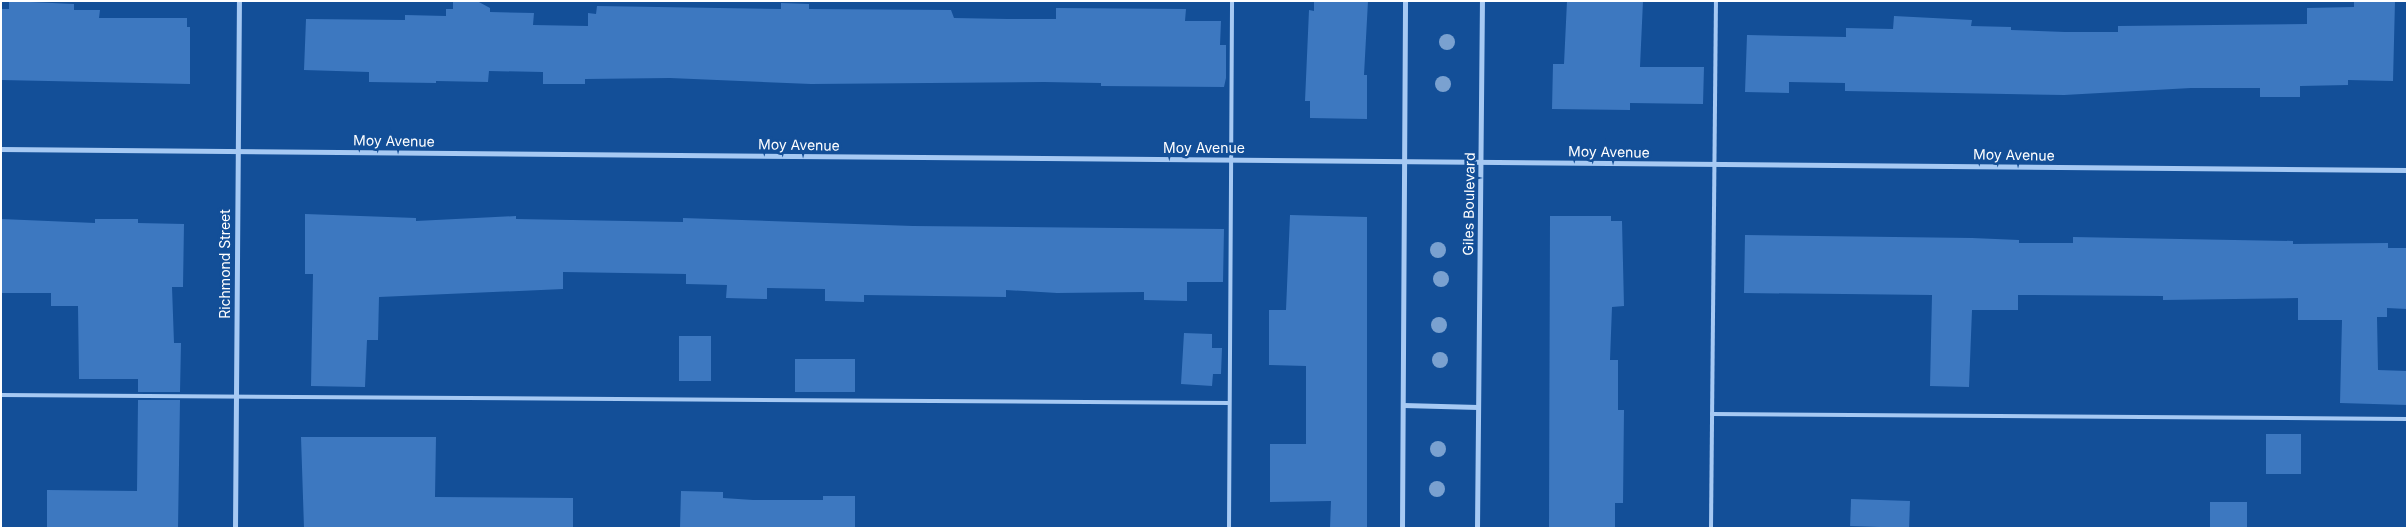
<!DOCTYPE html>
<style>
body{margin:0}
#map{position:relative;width:2408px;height:529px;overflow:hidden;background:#134f98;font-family:Inter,sans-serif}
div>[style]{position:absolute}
.building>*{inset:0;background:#3d78c0;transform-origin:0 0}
.lane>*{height:4px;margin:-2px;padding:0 2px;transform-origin:2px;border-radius:2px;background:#a6c9f3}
.street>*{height:5px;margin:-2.5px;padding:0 2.5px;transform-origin:2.5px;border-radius:2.5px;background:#a6c9f3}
.trees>*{width:16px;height:16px;margin:-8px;border-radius:50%;background:#7aa1d0}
span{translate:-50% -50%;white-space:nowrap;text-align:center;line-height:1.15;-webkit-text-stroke:5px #134f98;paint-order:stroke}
.street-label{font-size:14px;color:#fff}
.frame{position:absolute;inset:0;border:2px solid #fff;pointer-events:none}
</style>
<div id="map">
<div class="building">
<i style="clip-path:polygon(9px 1px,74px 4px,74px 10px,100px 10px,99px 18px,187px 18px,187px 27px,190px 27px,190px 84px,1px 80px,1px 9px,9px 9px)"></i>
<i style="clip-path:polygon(453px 1px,477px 1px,490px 8px,490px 12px,534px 13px,533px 25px,588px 26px,588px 13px,596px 14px,597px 6px,781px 9px,781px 3px,809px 4px,809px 9px,951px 10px,954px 18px,1008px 19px,1056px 19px,1056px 8px,1186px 9px,1185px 21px,1221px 21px,1220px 45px,1226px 45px,1226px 78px,1224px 87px,1101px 86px,1101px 83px,1044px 82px,811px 84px,670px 78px,585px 79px,585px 84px,543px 84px,543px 72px,489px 71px,488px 82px,436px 81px,436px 83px,369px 82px,369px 72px,304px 70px,306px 19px,405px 20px,405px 15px,446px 16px,446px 9px,453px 9px)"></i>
<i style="clip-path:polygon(1314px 1px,1368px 1px,1364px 75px,1367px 75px,1367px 119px,1310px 118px,1310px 101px,1305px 101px,1309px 10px,1314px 11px)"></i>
<i style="clip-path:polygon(1567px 1px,1643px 1px,1640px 67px,1704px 67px,1703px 104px,1630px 103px,1630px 110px,1552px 109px,1553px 64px,1564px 64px)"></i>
<i style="clip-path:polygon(2354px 1px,2395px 1px,2393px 81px,2348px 80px,2348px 85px,2300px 86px,2300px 97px,2260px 97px,2260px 88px,2191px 88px,2064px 95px,1845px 91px,1845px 83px,1789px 82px,1789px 93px,1745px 92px,1747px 35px,1846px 37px,1846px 28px,1893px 29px,1894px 16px,1972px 20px,1971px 26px,2011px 27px,2011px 30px,2065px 32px,2118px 32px,2118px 26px,2307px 24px,2307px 8px,2354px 7px)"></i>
<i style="clip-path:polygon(305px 214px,416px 218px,416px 221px,516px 216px,516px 219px,683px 222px,683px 218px,913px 226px,1224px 229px,1223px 282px,1187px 282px,1187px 301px,1144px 300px,1144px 292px,1057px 293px,1006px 290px,1006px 297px,864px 295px,864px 302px,825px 301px,825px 289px,767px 288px,767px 299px,726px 298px,727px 285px,686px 284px,686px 274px,563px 272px,563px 289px,379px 297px,378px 340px,367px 340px,365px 387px,311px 386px,313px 274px,305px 274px)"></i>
<i style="clip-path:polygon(1290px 215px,1367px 217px,1367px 528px,1330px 528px,1331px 501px,1270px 502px,1270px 444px,1306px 444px,1306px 366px,1269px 365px,1269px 310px,1286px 310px)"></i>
<i style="clip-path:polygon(1550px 216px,1611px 216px,1611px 221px,1622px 221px,1624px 306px,1612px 307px,1610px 360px,1618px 360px,1618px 410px,1624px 410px,1623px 503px,1615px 503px,1615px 528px,1549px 528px)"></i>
<i style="clip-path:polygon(1px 219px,95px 223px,95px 219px,138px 219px,138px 223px,184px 224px,183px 287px,172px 287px,174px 343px,181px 343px,180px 392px,138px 392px,138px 379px,79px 379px,78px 306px,51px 306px,51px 293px,1px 293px)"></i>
<i style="clip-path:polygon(1745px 235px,1972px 238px,2019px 240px,2019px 243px,2073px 243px,2073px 237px,2293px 241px,2293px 244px,2388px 243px,2388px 248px,2407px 248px,2407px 309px,2387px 308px,2387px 317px,2377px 317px,2378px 370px,2407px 371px,2407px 405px,2340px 403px,2342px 320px,2298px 320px,2298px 298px,2163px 300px,2163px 296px,2018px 295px,2018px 310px,1972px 310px,1969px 387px,1930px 386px,1932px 295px,1744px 293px)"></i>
<i style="clip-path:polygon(1184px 333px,1212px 334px,1212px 348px,1222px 348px,1221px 374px,1213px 374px,1212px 386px,1181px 384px)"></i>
<i style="left:679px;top:336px;width:32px;height:45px"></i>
<i style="left:795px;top:359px;width:60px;height:33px"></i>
<i style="clip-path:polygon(138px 400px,180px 400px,178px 528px,47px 528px,47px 490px,137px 491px)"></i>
<i style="left:2266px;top:434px;width:35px;height:40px"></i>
<i style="clip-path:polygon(301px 437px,436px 437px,435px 497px,573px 498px,573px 528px,304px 528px)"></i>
<i style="clip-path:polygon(681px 491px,723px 492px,723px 498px,753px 500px,823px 500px,823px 496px,855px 496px,855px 528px,680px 528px)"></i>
<i style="left:1910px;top:501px;width:27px;height:59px;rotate:92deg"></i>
<i style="left:2210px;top:502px;width:37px;height:26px"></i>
</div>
<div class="lane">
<i style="left:1px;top:395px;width:1228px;rotate:0.37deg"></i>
<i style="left:1712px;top:414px;width:695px;rotate:0.41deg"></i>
<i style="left:1229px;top:528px;width:527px;rotate:-89.67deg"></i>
<i style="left:1711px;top:528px;width:527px;rotate:-89.46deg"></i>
</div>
<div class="street">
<i style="left:1px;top:149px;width:2406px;rotate:0.5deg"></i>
<i style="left:1403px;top:405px;width:75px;rotate:1.5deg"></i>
<i style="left:235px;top:528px;width:527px;rotate:-89.57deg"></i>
<i style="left:1402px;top:528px;width:527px;rotate:-89.67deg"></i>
<i style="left:1477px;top:528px;width:527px;rotate:-89.46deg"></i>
</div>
<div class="trees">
<i style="left:1447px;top:42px"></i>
<i style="left:1443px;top:84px"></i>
<i style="left:1438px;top:250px"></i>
<i style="left:1441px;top:279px"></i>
<i style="left:1439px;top:325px"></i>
<i style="left:1440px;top:360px"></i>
<i style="left:1438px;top:449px"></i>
<i style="left:1437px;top:489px"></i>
</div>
<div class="street-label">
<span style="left:394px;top:141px;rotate:1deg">Moy Avenue</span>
<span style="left:799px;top:145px;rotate:1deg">Moy Avenue</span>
<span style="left:1204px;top:148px">Moy Avenue</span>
<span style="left:1609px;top:152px;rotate:1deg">Moy Avenue</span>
<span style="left:2014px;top:155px;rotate:1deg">Moy Avenue</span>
<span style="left:1469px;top:204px;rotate:-89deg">Giles Boulevard</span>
<span style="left:225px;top:264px;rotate:-90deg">Richmond Street</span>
</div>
<div class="frame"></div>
</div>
